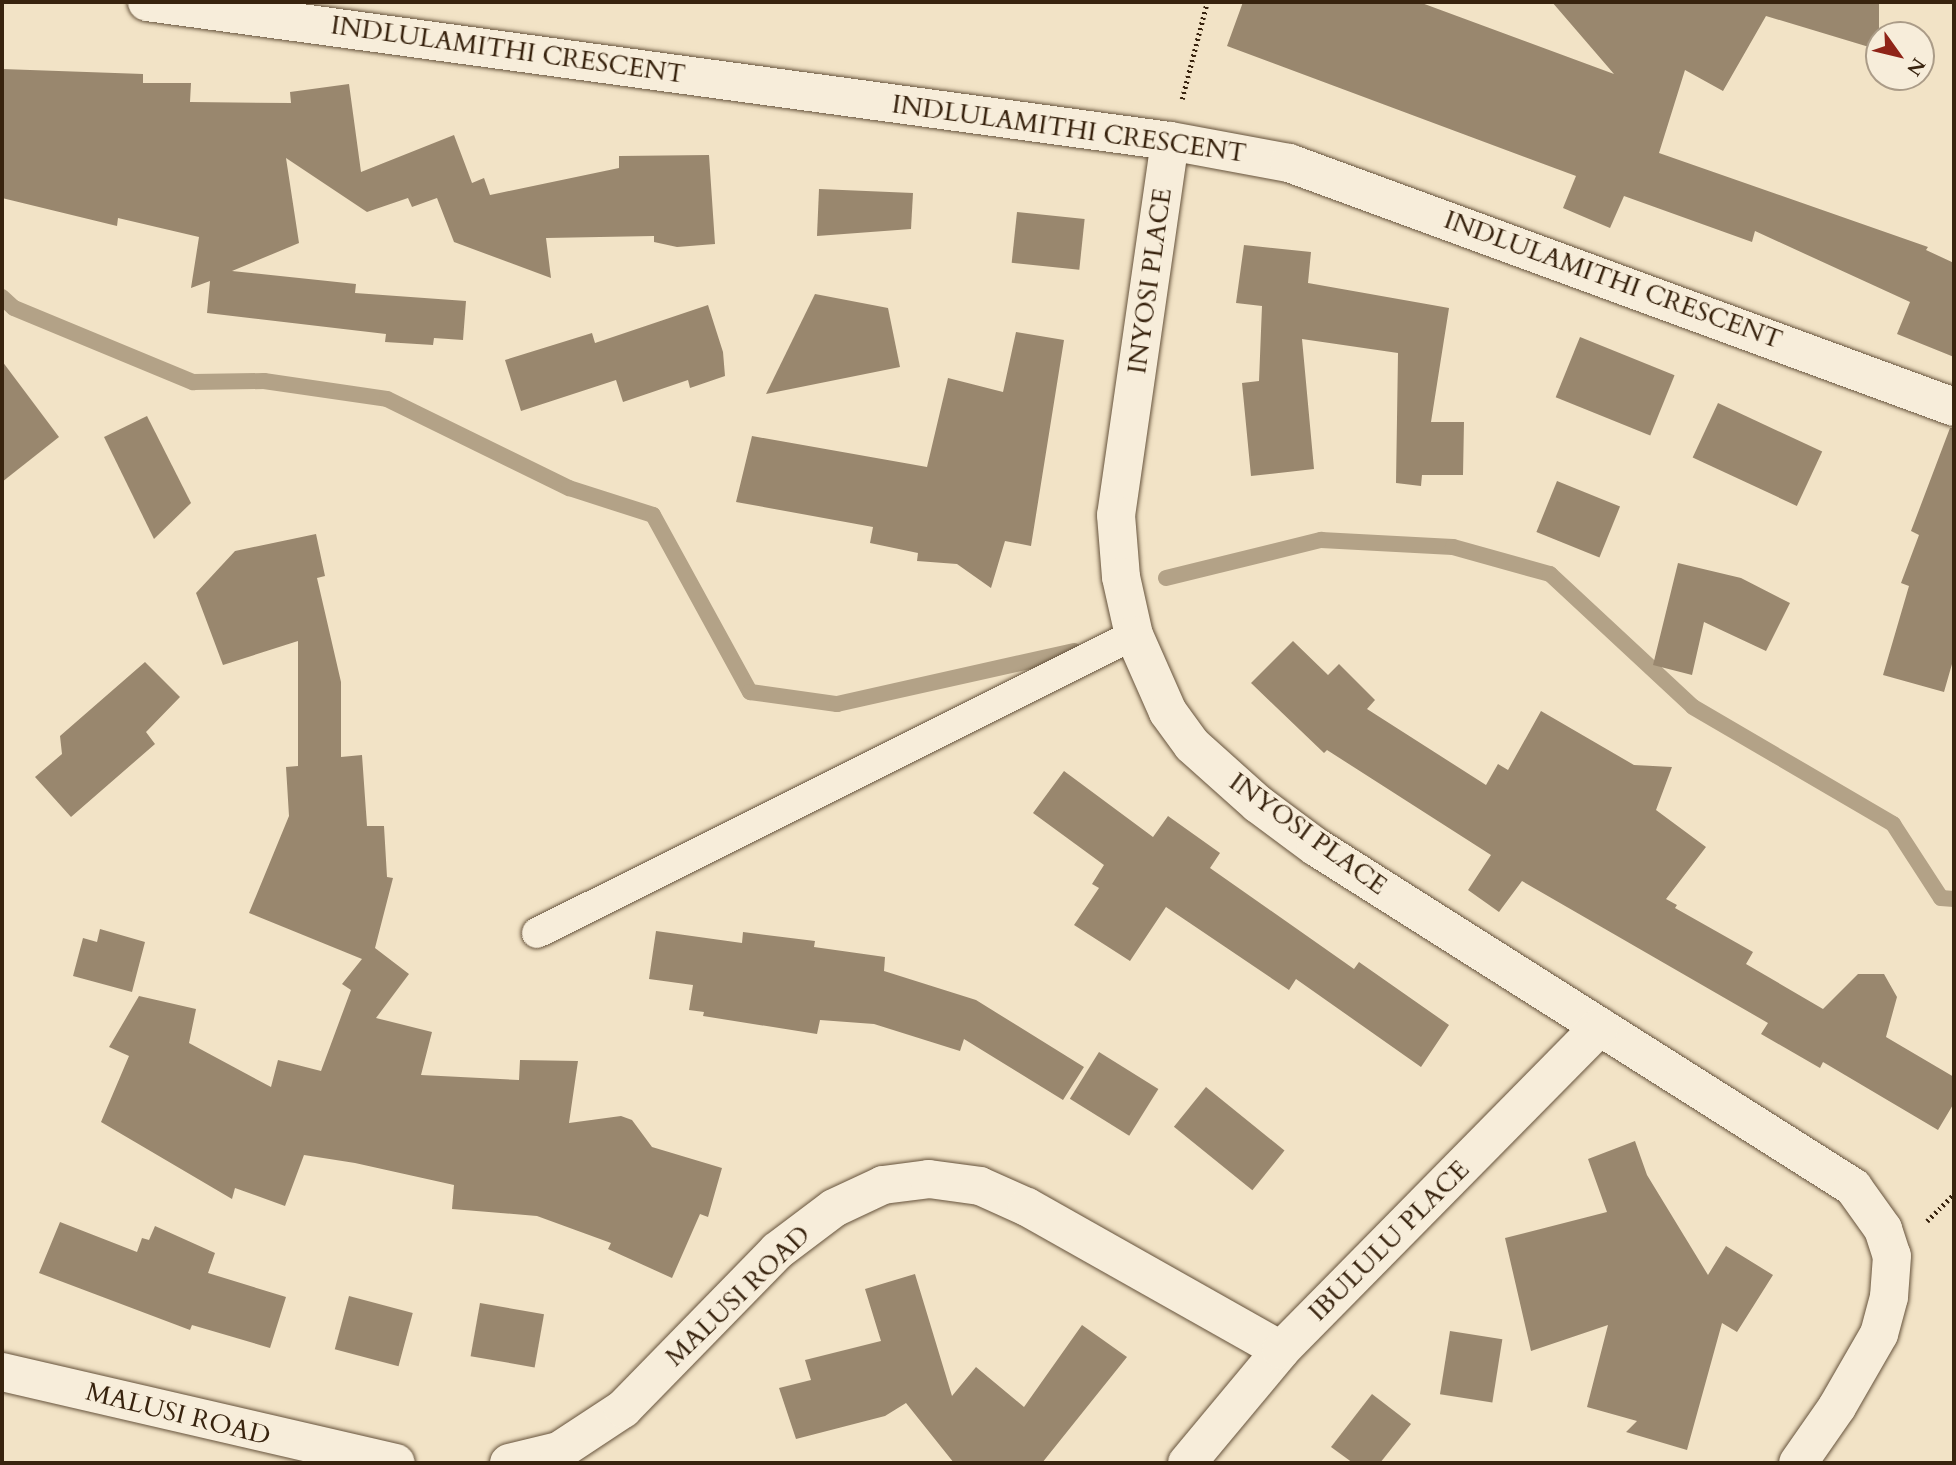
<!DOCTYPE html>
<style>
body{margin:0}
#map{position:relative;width:1956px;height:1465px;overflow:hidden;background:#f2e3c6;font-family:Cardo,serif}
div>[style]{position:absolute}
.stream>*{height:16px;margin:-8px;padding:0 8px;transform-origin:8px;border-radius:8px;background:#b3a287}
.building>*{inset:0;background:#99876e;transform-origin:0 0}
.path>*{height:4.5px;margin-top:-2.25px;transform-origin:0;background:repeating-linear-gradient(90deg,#38230e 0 2px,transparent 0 5.5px)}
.roads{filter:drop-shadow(0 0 2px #66533c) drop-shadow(0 0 2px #66533c)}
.service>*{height:30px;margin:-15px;padding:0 15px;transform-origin:15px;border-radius:15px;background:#f7edda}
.minor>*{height:38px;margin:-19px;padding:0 19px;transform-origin:19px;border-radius:19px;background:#f7edda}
span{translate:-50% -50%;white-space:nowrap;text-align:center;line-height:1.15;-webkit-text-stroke:5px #f7edda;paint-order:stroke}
.street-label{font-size:26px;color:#38230e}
.frame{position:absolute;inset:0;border:4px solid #38230e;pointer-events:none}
.north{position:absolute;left:1865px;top:21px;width:70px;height:70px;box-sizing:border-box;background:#f7edda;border:2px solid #ab9c88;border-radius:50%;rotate:124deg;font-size:19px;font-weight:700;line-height:28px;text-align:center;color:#38230e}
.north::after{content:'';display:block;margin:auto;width:24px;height:32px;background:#8f2418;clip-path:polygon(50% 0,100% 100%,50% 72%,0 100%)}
</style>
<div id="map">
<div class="stream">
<i style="left:2px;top:297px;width:16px;rotate:43deg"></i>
<i style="left:14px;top:308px;width:194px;rotate:22.5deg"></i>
<i style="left:193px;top:382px;width:71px;rotate:-0.8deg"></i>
<i style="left:264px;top:381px;width:124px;rotate:8.3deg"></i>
<i style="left:387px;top:399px;width:203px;rotate:26.1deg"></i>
<i style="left:569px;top:488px;width:88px;rotate:17.8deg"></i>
<i style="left:653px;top:515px;width:202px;rotate:61.3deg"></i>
<i style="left:750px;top:692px;width:88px;rotate:7.9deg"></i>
<i style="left:837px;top:704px;width:243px;rotate:-12.6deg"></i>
<i style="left:1166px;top:578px;width:160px;rotate:-13.8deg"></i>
<i style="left:1321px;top:540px;width:132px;rotate:3deg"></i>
<i style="left:1453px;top:547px;width:101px;rotate:15.6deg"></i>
<i style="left:1550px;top:574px;width:195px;rotate:42.9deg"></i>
<i style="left:1693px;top:707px;width:232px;rotate:30.3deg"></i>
<i style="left:1893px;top:824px;width:88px;rotate:57deg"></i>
<i style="left:1941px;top:898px;width:13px;rotate:4deg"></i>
</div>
<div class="building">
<i style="clip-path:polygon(1243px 2px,1419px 2px,1614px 74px,1552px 2px,1879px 2px,1879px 50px,1766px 16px,1723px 91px,1685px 70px,1659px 153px,1928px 247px,1926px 250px,1954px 263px,1954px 357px,1897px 334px,1910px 302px,1755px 231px,1752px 242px,1624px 196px,1610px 228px,1563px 208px,1576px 176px,1227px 46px)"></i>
<i style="clip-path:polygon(2px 69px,143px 74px,143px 83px,191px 83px,190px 102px,291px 103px,290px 92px,349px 84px,361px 172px,454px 135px,472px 183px,484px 178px,490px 195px,619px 168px,619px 156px,709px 155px,715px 244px,677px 247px,654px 242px,654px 236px,546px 238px,551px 278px,454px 242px,437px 198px,412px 207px,408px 198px,367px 212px,286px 158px,299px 243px,232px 271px,356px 284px,355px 293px,466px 301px,463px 340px,434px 338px,433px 345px,385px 342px,386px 334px,207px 313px,210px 281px,191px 288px,199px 237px,118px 218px,117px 226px,2px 198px)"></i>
<i style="clip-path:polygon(819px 189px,913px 193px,911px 229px,817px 236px)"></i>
<i style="left:1017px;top:212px;width:68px;height:51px;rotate:6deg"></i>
<i style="clip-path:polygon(1244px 245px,1311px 252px,1308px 283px,1449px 308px,1431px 422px,1464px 422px,1463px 475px,1422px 475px,1421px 486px,1396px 483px,1398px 353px,1302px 339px,1314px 469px,1251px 476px,1242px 383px,1259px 381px,1262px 306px,1236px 303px)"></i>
<i style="clip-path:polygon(815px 294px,888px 308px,900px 367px,766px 394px)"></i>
<i style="clip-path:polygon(708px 305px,723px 352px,725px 376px,690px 388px,688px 380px,623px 402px,616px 380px,521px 411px,505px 360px,592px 333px,595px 343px)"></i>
<i style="clip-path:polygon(1016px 332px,1064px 340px,1031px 546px,1005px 541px,991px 588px,957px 564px,917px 561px,918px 553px,870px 543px,873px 527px,736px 502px,752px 436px,927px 467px,948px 378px,1003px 392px)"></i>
<i style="left:1580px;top:337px;width:102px;height:65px;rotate:22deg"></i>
<i style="clip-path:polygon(2px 361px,59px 437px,2px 482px)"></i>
<i style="left:1718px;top:403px;width:115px;height:60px;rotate:25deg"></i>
<i style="clip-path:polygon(147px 416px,191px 503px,154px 539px,104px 437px)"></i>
<i style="clip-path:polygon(1950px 428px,1954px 428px,1954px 657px,1944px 692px,1883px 675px,1909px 586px,1901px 583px,1919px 535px,1911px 531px)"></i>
<i style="left:1557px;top:481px;width:68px;height:55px;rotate:22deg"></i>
<i style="clip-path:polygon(316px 534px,325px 576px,317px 578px,341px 682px,341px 757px,362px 755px,367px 826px,384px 826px,387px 877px,393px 878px,375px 948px,409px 974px,376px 1018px,432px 1032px,421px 1075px,519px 1080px,520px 1060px,578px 1061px,569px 1123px,621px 1116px,632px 1120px,652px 1147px,722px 1168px,708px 1217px,700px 1214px,672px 1278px,608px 1249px,611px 1243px,537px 1216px,452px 1209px,454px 1185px,355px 1163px,304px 1155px,285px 1206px,235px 1188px,232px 1199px,101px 1122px,129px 1056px,109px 1047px,139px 996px,196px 1009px,189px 1043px,271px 1087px,278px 1060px,321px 1071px,351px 990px,342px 984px,362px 959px,249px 913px,289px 816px,286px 767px,298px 766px,298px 641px,223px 665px,196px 593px,235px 551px)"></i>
<i style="clip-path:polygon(1678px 563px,1741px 578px,1790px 603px,1766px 651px,1704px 622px,1692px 675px,1653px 665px)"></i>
<i style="clip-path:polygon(1293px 641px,1328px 675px,1339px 664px,1375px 700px,1367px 709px,1486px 785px,1498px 764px,1508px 770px,1541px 711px,1634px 765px,1672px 767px,1656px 810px,1706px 847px,1666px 899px,1677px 905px,1675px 908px,1753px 952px,1746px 964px,1823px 1009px,1858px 974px,1884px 974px,1897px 997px,1886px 1037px,1954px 1077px,1954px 1103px,1938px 1130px,1823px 1062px,1820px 1068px,1761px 1034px,1768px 1023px,1522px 881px,1499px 912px,1468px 890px,1491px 855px,1327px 750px,1324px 753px,1251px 683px)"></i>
<i style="clip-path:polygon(145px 662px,180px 697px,146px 732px,155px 744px,71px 817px,35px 777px,62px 754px,60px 736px)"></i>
<i style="clip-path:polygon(1064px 771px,1153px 837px,1168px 816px,1220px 853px,1210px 868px,1354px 969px,1359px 962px,1449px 1025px,1421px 1067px,1296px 979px,1289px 990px,1166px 907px,1130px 961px,1074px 925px,1099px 888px,1092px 884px,1104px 865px,1033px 813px)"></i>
<i style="clip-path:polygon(100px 929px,145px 942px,132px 992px,73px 976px,83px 938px,97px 942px)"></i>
<i style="clip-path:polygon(656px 931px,742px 943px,743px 932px,815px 941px,814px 947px,885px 957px,884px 971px,976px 1000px,1084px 1067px,1063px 1100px,964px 1039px,960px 1051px,874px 1024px,820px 1020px,817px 1034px,703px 1016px,704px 1012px,689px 1010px,693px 985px,649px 979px)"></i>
<i style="left:1099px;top:1052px;width:70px;height:55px;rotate:32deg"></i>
<i style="left:1206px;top:1087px;width:101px;height:51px;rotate:39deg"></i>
<i style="clip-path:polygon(1635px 1141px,1647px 1175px,1708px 1275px,1726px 1246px,1773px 1275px,1737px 1332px,1722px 1323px,1687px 1450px,1626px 1432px,1637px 1421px,1587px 1407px,1608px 1325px,1531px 1351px,1505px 1238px,1607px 1212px,1588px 1159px)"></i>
<i style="clip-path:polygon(60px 1222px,137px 1252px,142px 1238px,149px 1240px,155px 1226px,215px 1253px,208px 1273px,286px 1297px,270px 1348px,192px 1325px,190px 1330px,39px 1273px)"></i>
<i style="clip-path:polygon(915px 1274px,952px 1396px,976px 1367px,1024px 1407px,1082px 1325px,1127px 1357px,1042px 1463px,954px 1463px,906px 1403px,885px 1416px,796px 1439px,779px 1388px,811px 1380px,805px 1360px,881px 1341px,865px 1289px)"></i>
<i style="left:349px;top:1296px;width:66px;height:55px;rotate:15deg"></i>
<i style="left:480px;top:1303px;width:65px;height:54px;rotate:10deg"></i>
<i style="left:1450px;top:1331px;width:53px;height:64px;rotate:9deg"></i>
<i style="clip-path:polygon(1372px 1394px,1411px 1424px,1380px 1463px,1353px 1463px,1331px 1447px)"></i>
</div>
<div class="path">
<i style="left:1182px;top:99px;width:100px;rotate:-75.5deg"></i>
<i style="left:1927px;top:1221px;width:38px;rotate:-45deg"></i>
</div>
<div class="roads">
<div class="service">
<i style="left:537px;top:933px;width:667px;rotate:-26.53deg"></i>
</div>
<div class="minor">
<i style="left:147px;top:2px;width:1032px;rotate:7.74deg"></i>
<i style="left:1170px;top:141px;width:121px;rotate:10.5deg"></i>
<i style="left:1289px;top:163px;width:708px;rotate:20.15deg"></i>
<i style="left:1170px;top:141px;width:378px;rotate:98.2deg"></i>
<i style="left:1116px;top:515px;width:62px;rotate:85.4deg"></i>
<i style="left:1121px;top:577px;width:59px;rotate:77.4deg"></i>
<i style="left:1134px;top:635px;width:84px;rotate:66.2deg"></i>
<i style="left:1168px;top:712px;width:41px;rotate:54deg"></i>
<i style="left:1192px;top:745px;width:89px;rotate:41.8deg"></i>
<i style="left:1258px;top:804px;width:72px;rotate:36.6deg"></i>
<i style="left:1316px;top:847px;width:636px;rotate:32.34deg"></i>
<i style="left:1853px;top:1187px;width:52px;rotate:54.5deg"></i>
<i style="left:1883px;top:1229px;width:28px;rotate:72deg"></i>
<i style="left:1892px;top:1256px;width:41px;rotate:94.2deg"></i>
<i style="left:1889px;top:1297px;width:38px;rotate:105deg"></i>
<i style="left:1879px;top:1334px;width:84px;rotate:119.9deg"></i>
<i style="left:1837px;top:1407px;width:68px;rotate:124.9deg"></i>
<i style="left:2px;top:1372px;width:404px;rotate:13deg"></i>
<i style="left:509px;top:1463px;width:51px;rotate:-13.5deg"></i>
<i style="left:559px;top:1451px;width:77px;rotate:-33.3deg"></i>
<i style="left:623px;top:1409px;width:221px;rotate:-45.7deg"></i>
<i style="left:777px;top:1251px;width:71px;rotate:-37deg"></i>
<i style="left:834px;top:1208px;width:54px;rotate:-25.1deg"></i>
<i style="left:883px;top:1185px;width:46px;rotate:-7.4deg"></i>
<i style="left:929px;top:1179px;width:51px;rotate:7.8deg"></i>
<i style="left:980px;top:1186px;width:51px;rotate:24.1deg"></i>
<i style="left:1027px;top:1207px;width:291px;rotate:29.4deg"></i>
<i style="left:1187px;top:1463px;width:147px;rotate:-50.2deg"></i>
<i style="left:1281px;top:1350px;width:454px;rotate:-45.4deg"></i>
</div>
</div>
<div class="street-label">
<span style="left:508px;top:50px;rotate:8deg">INDLULAMITHI CRESCENT</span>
<span style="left:1069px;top:129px;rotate:8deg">INDLULAMITHI CRESCENT</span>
<span style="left:1613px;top:280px;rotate:20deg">INDLULAMITHI CRESCENT</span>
<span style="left:1150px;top:281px;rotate:-82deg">INYOSI PLACE</span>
<span style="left:1308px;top:834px;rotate:36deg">INYOSI PLACE</span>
<span style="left:1389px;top:1241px;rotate:-45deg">IBULULU PLACE</span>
<span style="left:738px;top:1296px;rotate:-44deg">MALUSI ROAD</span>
<span style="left:178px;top:1414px;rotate:14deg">MALUSI ROAD</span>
</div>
<div class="frame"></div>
<div class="north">N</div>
</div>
